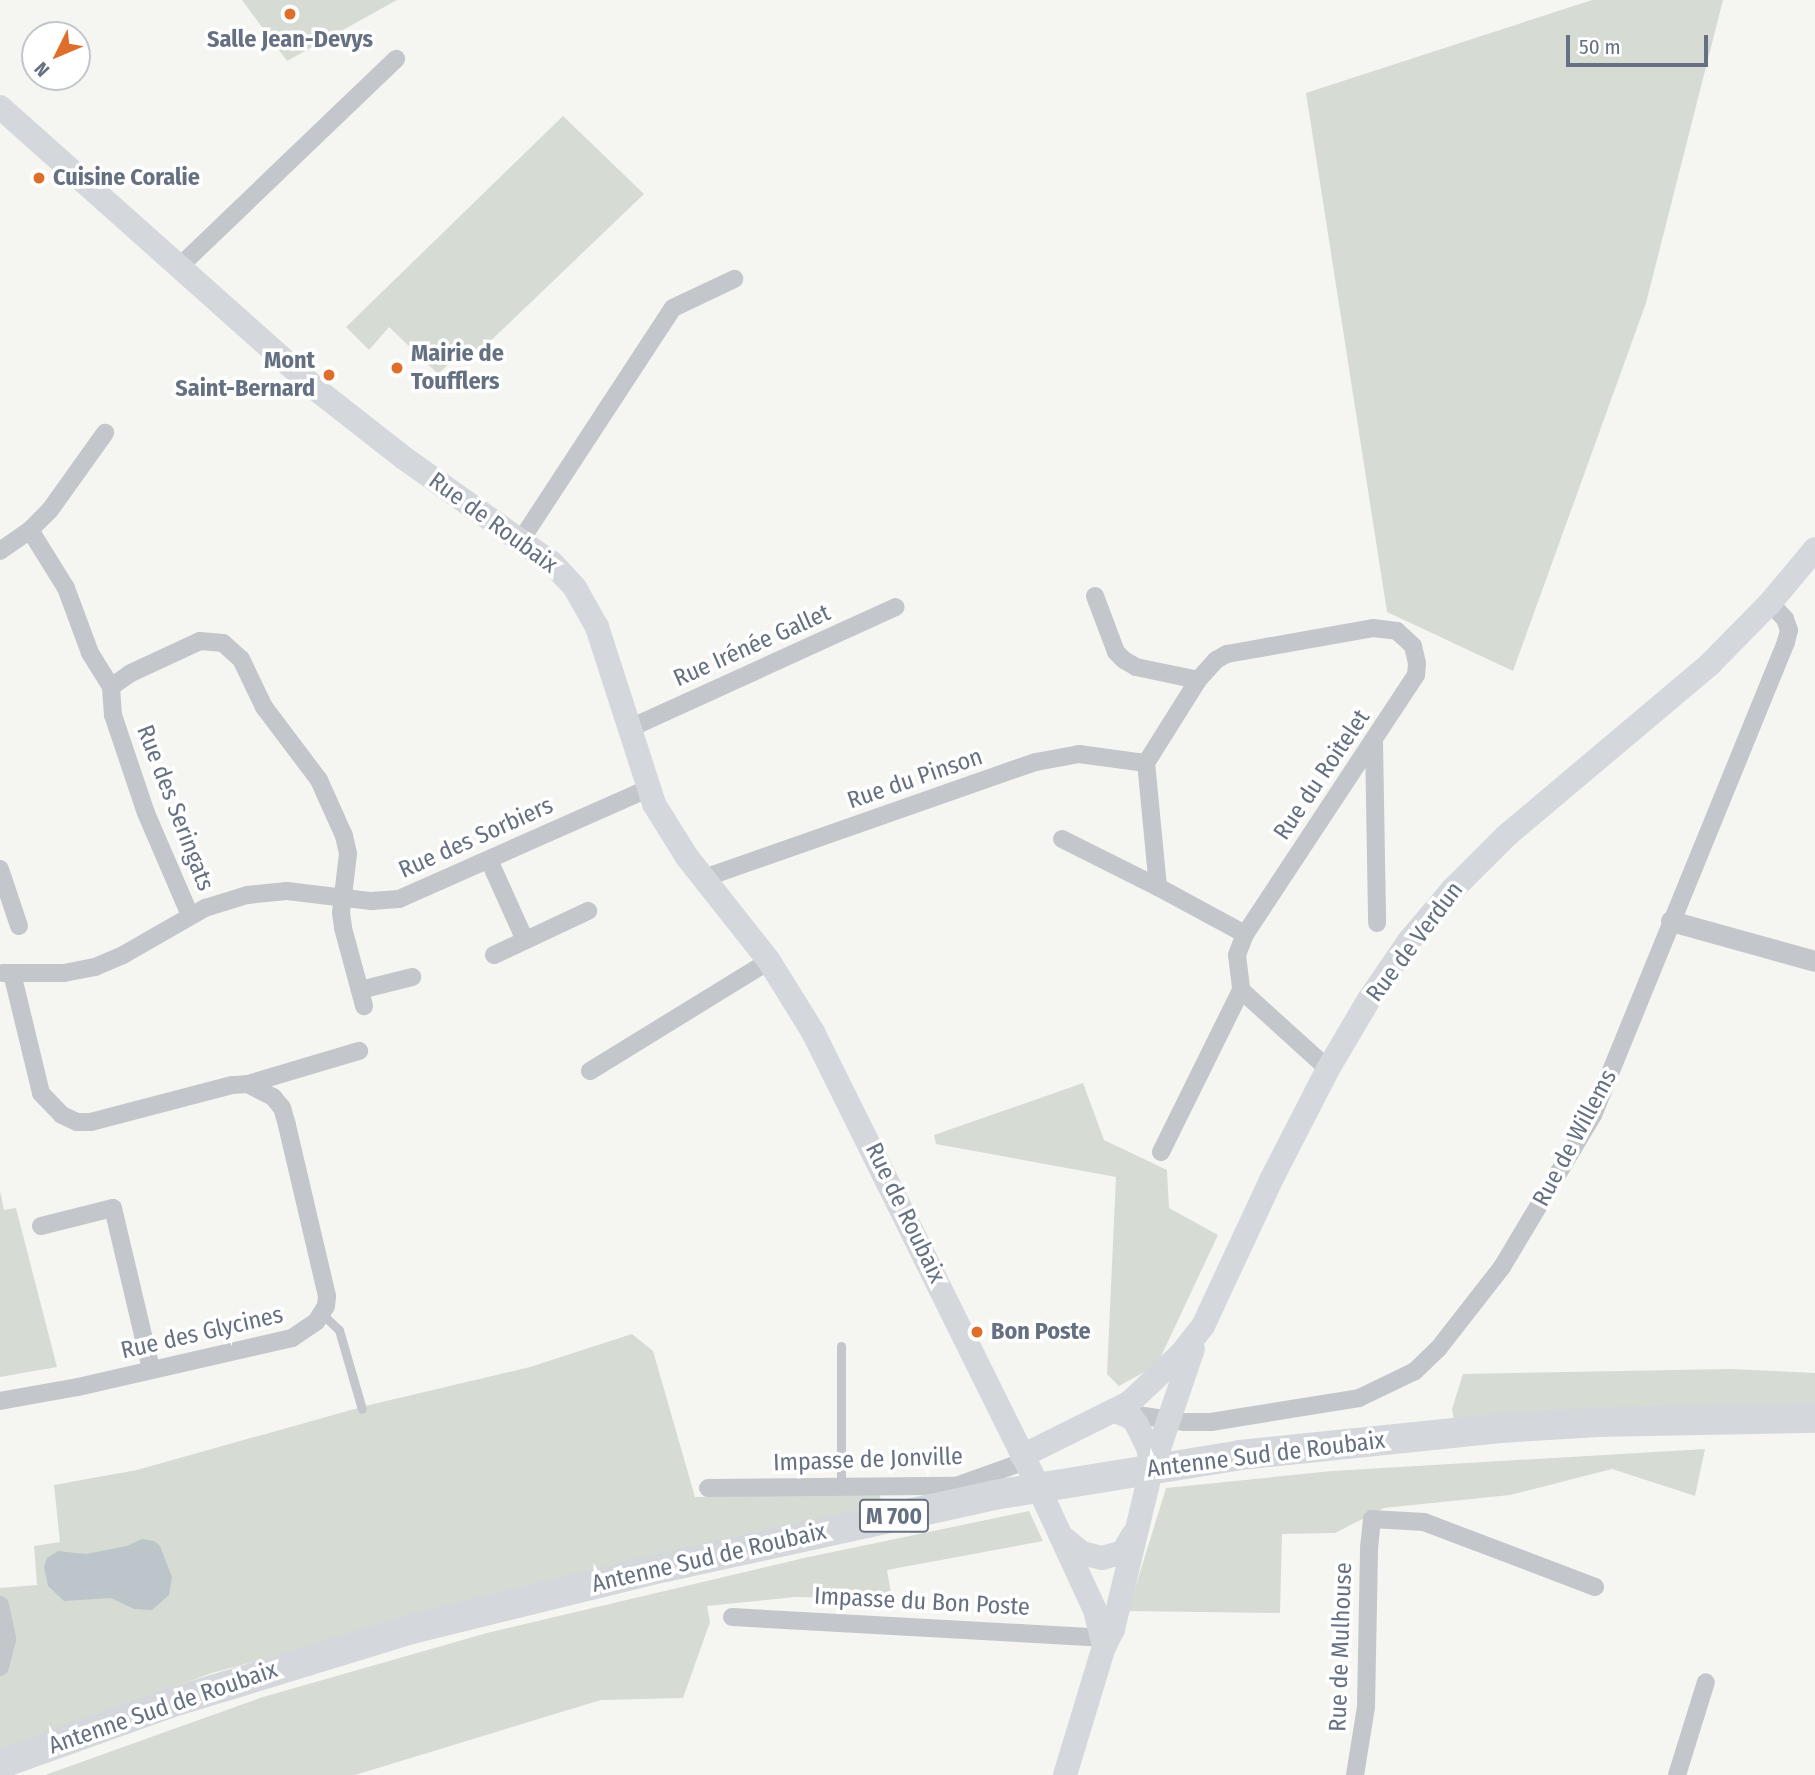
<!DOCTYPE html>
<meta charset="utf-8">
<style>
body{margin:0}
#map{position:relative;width:1815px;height:1775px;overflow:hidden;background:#f5f6f2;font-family:"Fira Sans Condensed",sans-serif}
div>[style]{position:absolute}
.green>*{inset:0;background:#d6dcd3}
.water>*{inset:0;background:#bcc5ca}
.service>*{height:9px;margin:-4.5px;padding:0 4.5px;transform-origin:4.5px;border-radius:4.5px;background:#c3c6ca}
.minor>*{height:18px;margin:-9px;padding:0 9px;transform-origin:9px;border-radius:9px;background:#c3c6ca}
.tertiary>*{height:21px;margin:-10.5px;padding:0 10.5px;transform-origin:10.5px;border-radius:10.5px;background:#c3c6ca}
.secondary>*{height:24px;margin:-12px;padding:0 12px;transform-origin:12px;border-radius:12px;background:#d4d8dc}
.trunk>*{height:30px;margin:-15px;padding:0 15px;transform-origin:15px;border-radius:15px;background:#d4d8dc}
.dots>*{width:19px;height:19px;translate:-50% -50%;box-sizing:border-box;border:4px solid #fff;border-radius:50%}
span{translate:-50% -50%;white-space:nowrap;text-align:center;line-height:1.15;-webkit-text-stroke:7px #fff;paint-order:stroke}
.shield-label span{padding:2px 5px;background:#fff;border:2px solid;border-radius:5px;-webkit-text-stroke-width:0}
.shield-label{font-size:23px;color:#657182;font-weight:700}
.poi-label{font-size:24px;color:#657182;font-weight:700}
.left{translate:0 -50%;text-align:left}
.right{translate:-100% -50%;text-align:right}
.street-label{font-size:24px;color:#657182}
.north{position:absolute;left:21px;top:21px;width:70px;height:70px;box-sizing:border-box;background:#fff;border:2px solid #c1c6cd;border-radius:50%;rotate:227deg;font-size:19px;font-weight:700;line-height:28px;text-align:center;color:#657182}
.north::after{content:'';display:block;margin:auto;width:24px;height:32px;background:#de6e2a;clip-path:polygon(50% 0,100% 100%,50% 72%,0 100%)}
.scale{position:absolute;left:1566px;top:35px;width:142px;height:32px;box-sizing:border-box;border:4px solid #657182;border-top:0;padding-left:9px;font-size:21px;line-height:24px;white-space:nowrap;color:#657182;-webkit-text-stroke:5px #fff;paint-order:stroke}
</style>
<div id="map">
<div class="green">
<i style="clip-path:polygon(242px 0,397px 0,287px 61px)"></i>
<i style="clip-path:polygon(1592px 0,1723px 0,1646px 303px,1513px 671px,1387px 612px,1306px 93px)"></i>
<i style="clip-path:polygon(563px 116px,644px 194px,479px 352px,470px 344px,438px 374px,389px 327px,369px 350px,346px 327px)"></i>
<i style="clip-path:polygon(1083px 1083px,1104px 1140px,1167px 1170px,1169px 1208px,1218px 1235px,1157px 1365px,1119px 1386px,1107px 1374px,1116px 1177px,936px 1144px,934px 1135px)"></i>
<i style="clip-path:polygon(0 1191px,4px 1210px,16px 1208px,57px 1367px,0 1377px)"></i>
<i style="clip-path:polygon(632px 1334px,653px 1351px,695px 1497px,879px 1493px,883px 1507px,394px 1623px,212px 1673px,0 1751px,0 1588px,37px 1585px,34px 1546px,60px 1542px,54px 1485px,137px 1470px,365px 1406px,530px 1367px)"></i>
<i style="clip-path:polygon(1730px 1369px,1815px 1373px,1815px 1410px,1454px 1421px,1452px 1409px,1463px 1374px)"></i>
<i style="clip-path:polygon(1705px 1449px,1695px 1496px,1612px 1469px,1510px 1495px,1384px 1508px,1335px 1533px,1282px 1534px,1280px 1613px,1128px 1611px,1166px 1488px,1332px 1471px)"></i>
<i style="clip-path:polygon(1029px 1511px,1043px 1541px,887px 1570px,892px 1599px,795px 1597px,707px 1606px,710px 1622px,683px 1698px,601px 1700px,355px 1775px,45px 1775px,263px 1697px,487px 1633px,804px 1558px)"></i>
</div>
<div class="water">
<i style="clip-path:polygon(142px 1539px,154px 1541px,160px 1546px,172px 1577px,169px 1595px,152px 1610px,134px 1609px,111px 1598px,64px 1601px,48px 1586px,44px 1567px,47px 1558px,58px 1551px,86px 1554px,127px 1546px)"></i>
</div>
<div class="service">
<i style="left:322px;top:1314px;width:23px;rotate:43deg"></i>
<i style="left:339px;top:1330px;width:82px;rotate:73.8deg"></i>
<i style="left:841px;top:1346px;width:141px;rotate:90deg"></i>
</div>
<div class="minor">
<i style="left:179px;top:267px;width:301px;rotate:-43.8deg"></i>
<i style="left:30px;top:530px;width:68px;rotate:58.2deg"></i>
<i style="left:66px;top:588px;width:69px;rotate:69.7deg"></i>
<i style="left:90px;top:653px;width:40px;rotate:58deg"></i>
<i style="left:111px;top:687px;width:28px;rotate:86deg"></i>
<i style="left:113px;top:715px;width:103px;rotate:71.4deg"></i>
<i style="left:146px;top:813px;width:111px;rotate:66.7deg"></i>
<i style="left:521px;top:540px;width:277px;rotate:-56.8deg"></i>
<i style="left:673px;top:308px;width:68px;rotate:-25.4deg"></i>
<i style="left:0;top:551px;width:37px;rotate:-35deg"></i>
<i style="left:30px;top:530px;width:28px;rotate:-45deg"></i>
<i style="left:50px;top:510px;width:95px;rotate:-54.5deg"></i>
<i style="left:1095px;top:596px;width:60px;rotate:69.4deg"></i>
<i style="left:1116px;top:652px;width:11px;rotate:45deg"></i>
<i style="left:1124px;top:660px;width:14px;rotate:30deg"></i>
<i style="left:1136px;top:667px;width:63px;rotate:11.8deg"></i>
<i style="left:111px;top:687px;width:24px;rotate:-35deg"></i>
<i style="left:131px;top:673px;width:76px;rotate:-24.9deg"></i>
<i style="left:200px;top:641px;width:23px;rotate:5deg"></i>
<i style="left:223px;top:643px;width:24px;rotate:42deg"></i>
<i style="left:241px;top:659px;width:53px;rotate:64.4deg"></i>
<i style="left:264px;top:707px;width:91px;rotate:53deg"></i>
<i style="left:319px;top:780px;width:61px;rotate:65.9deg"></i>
<i style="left:344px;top:836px;width:18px;rotate:77deg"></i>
<i style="left:348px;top:854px;width:59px;rotate:96.8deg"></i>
<i style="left:341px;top:913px;width:15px;rotate:82deg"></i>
<i style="left:343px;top:928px;width:81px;rotate:74.9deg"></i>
<i style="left:628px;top:729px;width:294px;rotate:-24.5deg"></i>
<i style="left:1374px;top:743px;width:180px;rotate:89deg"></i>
<i style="left:1062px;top:839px;width:107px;rotate:26.6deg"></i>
<i style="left:1158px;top:887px;width:125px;rotate:-95.5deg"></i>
<i style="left:489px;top:860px;width:88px;rotate:65.8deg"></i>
<i style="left:0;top:869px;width:60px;rotate:71.6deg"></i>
<i style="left:704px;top:878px;width:352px;rotate:-19.3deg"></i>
<i style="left:1036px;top:762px;width:44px;rotate:-10.5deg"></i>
<i style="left:1079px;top:754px;width:68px;rotate:7.7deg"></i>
<i style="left:1146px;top:763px;width:98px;rotate:-57.9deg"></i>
<i style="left:1198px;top:680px;width:27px;rotate:-48deg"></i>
<i style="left:1216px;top:660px;width:13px;rotate:-29deg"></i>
<i style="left:1227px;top:654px;width:148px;rotate:-10.1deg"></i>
<i style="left:1373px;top:628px;width:24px;rotate:7deg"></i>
<i style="left:1397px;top:631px;width:22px;rotate:43deg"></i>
<i style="left:1413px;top:646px;width:18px;rotate:77deg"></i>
<i style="left:1417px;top:664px;width:11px;rotate:95deg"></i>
<i style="left:1416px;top:675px;width:310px;rotate:123.4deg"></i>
<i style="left:1245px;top:934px;width:22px;rotate:111deg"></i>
<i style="left:1237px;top:955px;width:35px;rotate:83deg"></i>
<i style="left:1241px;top:990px;width:118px;rotate:42.2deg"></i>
<i style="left:1158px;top:887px;width:99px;rotate:28.4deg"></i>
<i style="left:494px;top:955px;width:104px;rotate:-25.1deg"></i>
<i style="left:3px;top:973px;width:61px"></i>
<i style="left:64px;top:973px;width:32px;rotate:-11deg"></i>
<i style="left:95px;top:967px;width:30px;rotate:-23deg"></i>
<i style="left:123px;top:955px;width:95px;rotate:-29.8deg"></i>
<i style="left:205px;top:908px;width:44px;rotate:-17.2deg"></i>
<i style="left:247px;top:895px;width:40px;rotate:-5.7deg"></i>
<i style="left:287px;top:891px;width:85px;rotate:6.8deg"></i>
<i style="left:371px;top:901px;width:28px;rotate:-4deg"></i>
<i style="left:399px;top:899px;width:271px;rotate:-23.9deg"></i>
<i style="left:360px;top:990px;width:54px;rotate:-14deg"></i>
<i style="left:590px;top:1071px;width:210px;rotate:-31.6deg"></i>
<i style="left:248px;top:1084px;width:116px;rotate:-16.6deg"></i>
<i style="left:1161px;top:1152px;width:181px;rotate:-63.7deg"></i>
<i style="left:41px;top:1226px;width:74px;rotate:-14deg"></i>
<i style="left:113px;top:1208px;width:165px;rotate:76.7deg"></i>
<i style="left:0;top:1401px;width:79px;rotate:-10.2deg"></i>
<i style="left:78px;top:1387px;width:220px;rotate:-12.9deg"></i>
<i style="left:292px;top:1338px;width:29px;rotate:-34deg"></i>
<i style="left:316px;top:1322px;width:19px;rotate:-58deg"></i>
<i style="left:326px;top:1306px;width:10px;rotate:-84deg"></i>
<i style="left:327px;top:1296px;width:176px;rotate:-103.2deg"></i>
<i style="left:287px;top:1125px;width:18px;rotate:-106deg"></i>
<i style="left:282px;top:1108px;width:14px;rotate:-129deg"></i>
<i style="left:273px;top:1097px;width:28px;rotate:-153deg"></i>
<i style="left:248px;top:1084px;width:16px;rotate:176deg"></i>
<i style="left:232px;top:1085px;width:146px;rotate:165.3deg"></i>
<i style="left:91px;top:1122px;width:14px;rotate:180deg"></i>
<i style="left:77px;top:1122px;width:17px;rotate:-155deg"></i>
<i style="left:62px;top:1115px;width:30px;rotate:-134deg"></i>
<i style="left:41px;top:1093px;width:123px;rotate:-103.6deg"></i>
<i style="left:1124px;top:1413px;width:62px;rotate:8.4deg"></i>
<i style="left:1185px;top:1422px;width:26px"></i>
<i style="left:1211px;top:1422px;width:150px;rotate:-9.2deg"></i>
<i style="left:1359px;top:1398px;width:62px;rotate:-25.7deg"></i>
<i style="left:1415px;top:1371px;width:32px;rotate:-44deg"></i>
<i style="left:1438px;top:1349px;width:104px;rotate:-52deg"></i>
<i style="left:1502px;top:1267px;width:177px;rotate:-59.1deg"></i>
<i style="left:1593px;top:1115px;width:511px;rotate:-67.8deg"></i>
<i style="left:1786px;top:642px;width:12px;rotate:-76deg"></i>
<i style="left:1789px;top:630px;width:12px;rotate:-110deg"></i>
<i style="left:1785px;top:619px;width:22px;rotate:-133deg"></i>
<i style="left:708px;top:1488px;width:248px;rotate:-0.5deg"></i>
<i style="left:956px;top:1486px;width:74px;rotate:-19.7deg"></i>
<i style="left:0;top:1605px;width:35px;rotate:78deg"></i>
<i style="left:7px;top:1639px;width:29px;rotate:104deg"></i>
<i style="left:732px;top:1617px;width:379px;rotate:3.2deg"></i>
<i style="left:1355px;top:1775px;width:69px;rotate:-80.8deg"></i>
<i style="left:1366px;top:1707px;width:159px;rotate:-88.9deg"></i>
<i style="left:1369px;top:1548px;width:29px;rotate:-84deg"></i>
<i style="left:1372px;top:1519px;width:52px;rotate:3.3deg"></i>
<i style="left:1424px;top:1522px;width:183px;rotate:20.8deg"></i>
<i style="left:1677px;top:1775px;width:97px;rotate:-72.7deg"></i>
</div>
<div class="tertiary">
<i style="left:1671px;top:921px;width:149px;rotate:15.5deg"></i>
</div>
<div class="secondary">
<i style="left:0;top:107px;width:430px;rotate:41.7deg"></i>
<i style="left:321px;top:393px;width:105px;rotate:38.1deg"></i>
<i style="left:404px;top:458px;width:181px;rotate:35.4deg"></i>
<i style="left:552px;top:563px;width:34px;rotate:47deg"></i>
<i style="left:575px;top:588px;width:45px;rotate:60.6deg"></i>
<i style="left:597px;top:627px;width:186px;rotate:72.1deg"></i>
<i style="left:654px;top:804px;width:62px;rotate:58.1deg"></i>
<i style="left:687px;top:857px;width:132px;rotate:51.7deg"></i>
<i style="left:769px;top:961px;width:84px;rotate:58.2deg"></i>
<i style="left:813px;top:1032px;width:502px;rotate:63.64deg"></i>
<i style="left:1036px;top:1482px;width:141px;rotate:65.3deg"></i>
<i style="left:1095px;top:1610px;width:38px;rotate:76deg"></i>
<i style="left:1115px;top:1411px;width:18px;rotate:22deg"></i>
<i style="left:1132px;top:1418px;width:9px;rotate:54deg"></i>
<i style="left:1137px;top:1425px;width:28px;rotate:64deg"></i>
<i style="left:1149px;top:1450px;width:21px;rotate:87deg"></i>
<i style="left:1022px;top:1456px;width:119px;rotate:-26.4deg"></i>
<i style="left:1129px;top:1403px;width:71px;rotate:-43.3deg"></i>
<i style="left:1181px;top:1354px;width:36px;rotate:-52deg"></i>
<i style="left:1203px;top:1326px;width:163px;rotate:-65deg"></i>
<i style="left:1272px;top:1178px;width:123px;rotate:-62.8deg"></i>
<i style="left:1328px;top:1069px;width:79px;rotate:-59.5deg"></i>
<i style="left:1368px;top:1001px;width:73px;rotate:-55.7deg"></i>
<i style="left:1409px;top:941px;width:68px;rotate:-49.8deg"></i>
<i style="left:1453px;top:889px;width:75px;rotate:-45deg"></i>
<i style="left:1506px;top:836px;width:267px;rotate:-40.1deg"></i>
<i style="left:1710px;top:664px;width:86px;rotate:-45.5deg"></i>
<i style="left:1770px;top:603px;width:70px;rotate:-50.2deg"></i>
<i style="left:1061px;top:1536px;width:27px;rotate:39deg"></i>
<i style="left:1082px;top:1553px;width:21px;rotate:14deg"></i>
<i style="left:1102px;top:1558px;width:22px;rotate:-16deg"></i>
<i style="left:1123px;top:1552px;width:20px;rotate:-60deg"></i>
<i style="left:1065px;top:1775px;width:134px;rotate:-73.1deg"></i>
<i style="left:1104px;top:1647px;width:20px;rotate:-63deg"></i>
<i style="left:1113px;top:1629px;width:158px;rotate:-76.5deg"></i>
<i style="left:1150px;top:1475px;width:133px;rotate:-71.2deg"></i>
</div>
<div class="trunk">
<i style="left:0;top:1764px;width:181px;rotate:-19.7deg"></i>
<i style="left:170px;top:1703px;width:253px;rotate:-17deg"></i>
<i style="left:412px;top:1629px;width:260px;rotate:-13.8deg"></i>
<i style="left:665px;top:1567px;width:337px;rotate:-12.3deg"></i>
<i style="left:994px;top:1495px;width:249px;rotate:-9.2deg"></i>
<i style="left:1240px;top:1455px;width:262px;rotate:-5.9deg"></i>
<i style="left:1501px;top:1428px;width:97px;rotate:-3.5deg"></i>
<i style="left:1598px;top:1422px;width:217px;rotate:-1.1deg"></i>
</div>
<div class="dots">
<i style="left:290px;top:14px;background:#de6e2a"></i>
<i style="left:39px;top:178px;background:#de6e2a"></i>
<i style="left:397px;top:368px;background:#de6e2a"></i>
<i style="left:329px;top:375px;background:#de6e2a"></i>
<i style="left:977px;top:1332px;background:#de6e2a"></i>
</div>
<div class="shield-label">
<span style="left:894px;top:1516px">M 700</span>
</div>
<div class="poi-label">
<span style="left:290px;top:40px">Salle Jean-Devys</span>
<span class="left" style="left:53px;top:178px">Cuisine Coralie</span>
<span class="left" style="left:411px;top:368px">Mairie de<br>Toufflers</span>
<span class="right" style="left:315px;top:375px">Mont<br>Saint-Bernard</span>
<span class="left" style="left:991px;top:1332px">Bon Poste</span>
</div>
<div class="street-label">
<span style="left:493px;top:523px;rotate:36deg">Rue de Roubaix</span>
<span style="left:752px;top:646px;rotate:-24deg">Rue Irénée Gallet</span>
<span style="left:1322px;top:775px;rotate:-56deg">Rue du Roitelet</span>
<span style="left:915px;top:779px;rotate:-19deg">Rue du Pinson</span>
<span style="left:175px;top:808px;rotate:69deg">Rue des Seringats</span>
<span style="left:476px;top:838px;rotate:-24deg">Rue des Sorbiers</span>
<span style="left:1415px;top:942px;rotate:-53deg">Rue de Verdun</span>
<span style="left:1575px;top:1138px;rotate:-62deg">Rue de Willems</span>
<span style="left:905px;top:1213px;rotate:64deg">Rue de Roubaix</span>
<span style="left:202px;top:1333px;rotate:-13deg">Rue des Glycines</span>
<span style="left:1266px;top:1455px;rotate:-7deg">Antenne Sud de Roubaix</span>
<span style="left:868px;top:1460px;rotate:-2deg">Impasse de Jonville</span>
<span style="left:709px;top:1558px;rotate:-13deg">Antenne Sud de Roubaix</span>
<span style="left:922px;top:1602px;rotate:3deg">Impasse du Bon Poste</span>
<span style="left:1341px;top:1647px;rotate:-88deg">Rue de Mulhouse</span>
<span style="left:163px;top:1708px;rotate:-19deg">Antenne Sud de Roubaix</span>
</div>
<div class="north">N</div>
<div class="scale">50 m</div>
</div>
